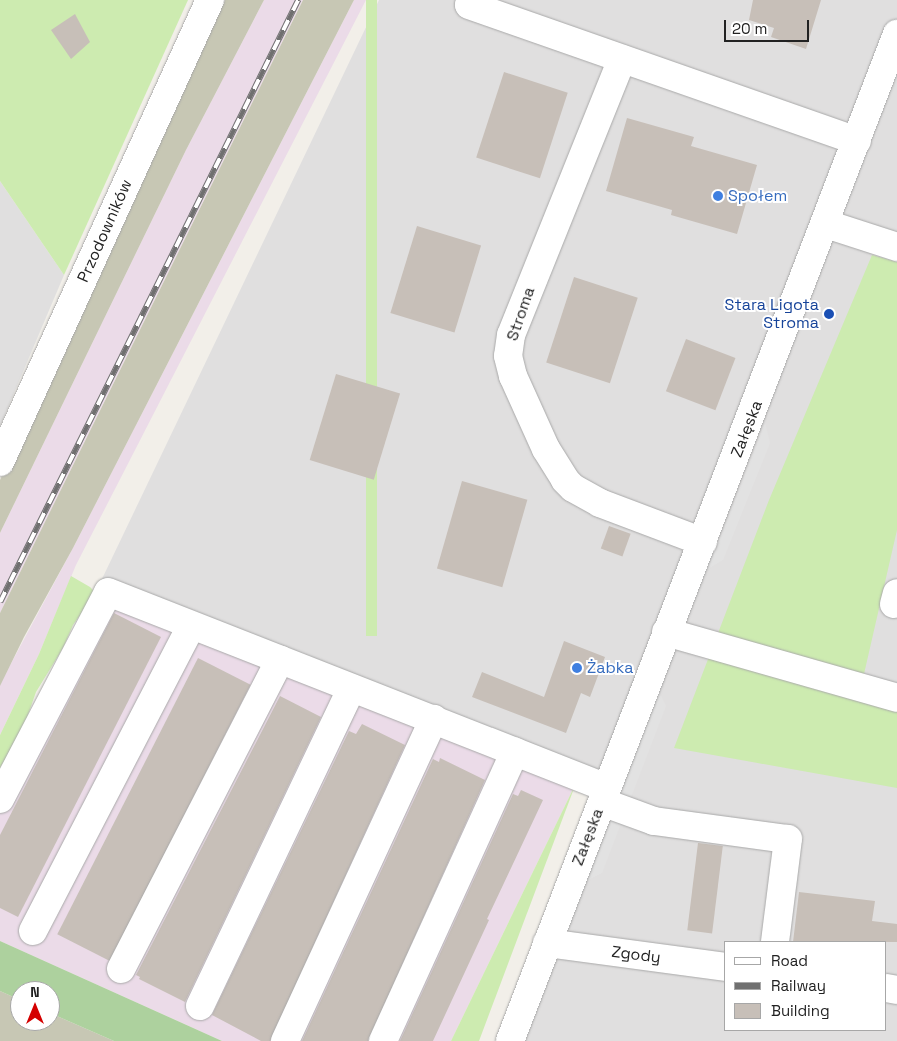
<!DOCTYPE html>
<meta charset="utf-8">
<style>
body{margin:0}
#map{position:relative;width:897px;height:1041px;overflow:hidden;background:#f2efe9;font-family:"Space Grotesk",sans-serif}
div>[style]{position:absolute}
.residential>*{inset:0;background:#e0dfdf}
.industrial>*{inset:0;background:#ebdbe8}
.construction>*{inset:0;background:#c7c7b4}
.grass>*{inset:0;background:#cdebb0;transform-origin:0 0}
.forest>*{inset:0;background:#add19e}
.parking>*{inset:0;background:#e2e2e2}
.building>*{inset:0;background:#c7bfb8;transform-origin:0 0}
.roads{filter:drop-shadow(0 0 1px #a9a9a9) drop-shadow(0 0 1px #a9a9a9)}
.minor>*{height:28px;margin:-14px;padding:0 14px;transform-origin:14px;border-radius:14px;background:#fff}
.rail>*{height:5.5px;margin-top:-2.75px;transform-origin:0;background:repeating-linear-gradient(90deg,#fff 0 11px,#707070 0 22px);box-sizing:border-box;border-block:1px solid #707070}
.dots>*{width:14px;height:14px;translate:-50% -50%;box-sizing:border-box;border:2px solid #fff;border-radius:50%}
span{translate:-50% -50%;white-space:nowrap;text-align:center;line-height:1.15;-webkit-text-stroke:4px #fff;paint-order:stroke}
.shop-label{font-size:16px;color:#366cbe}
.left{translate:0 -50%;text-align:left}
.street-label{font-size:16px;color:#222}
.transit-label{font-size:16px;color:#164399}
.right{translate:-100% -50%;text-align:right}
.legend{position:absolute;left:724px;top:941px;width:162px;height:90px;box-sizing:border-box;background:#fff;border:1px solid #a7a7a7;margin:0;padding:6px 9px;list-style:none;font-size:15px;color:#222}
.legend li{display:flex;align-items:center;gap:10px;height:25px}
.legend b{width:25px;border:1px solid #a7a7a7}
.north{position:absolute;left:10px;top:981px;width:50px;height:50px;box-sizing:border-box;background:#fff;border:1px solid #a7a7a7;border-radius:50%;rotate:0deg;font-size:14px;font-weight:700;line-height:20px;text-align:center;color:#222}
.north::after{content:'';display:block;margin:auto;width:18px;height:22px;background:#d40000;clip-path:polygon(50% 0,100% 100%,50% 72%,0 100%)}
.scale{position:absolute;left:724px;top:20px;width:85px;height:22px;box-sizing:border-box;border:2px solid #222;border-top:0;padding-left:6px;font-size:15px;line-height:18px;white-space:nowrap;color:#222;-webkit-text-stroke:4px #fff;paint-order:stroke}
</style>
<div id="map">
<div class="residential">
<i style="clip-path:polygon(evenodd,379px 0,897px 0,897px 1041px,510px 1041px,609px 783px,101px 581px,379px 0,726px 942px,886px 942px,886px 1030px,726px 1030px,726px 942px)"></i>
<i style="clip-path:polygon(0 181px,64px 275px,0 426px)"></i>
</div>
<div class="industrial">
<i style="clip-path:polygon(264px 0,303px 0,0 613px,0 533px,186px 150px)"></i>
<i style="clip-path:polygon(354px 0,366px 0,76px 565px,39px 654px,0 735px,0 684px,73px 548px)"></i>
<i style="clip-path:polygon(110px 600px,576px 783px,451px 1041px,222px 1041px,0 941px,0 812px)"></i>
</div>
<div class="construction">
<i style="clip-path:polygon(225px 0,264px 0,186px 150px,0 533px,0 480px)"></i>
<i style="clip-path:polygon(303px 0,354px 0,73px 548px,24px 637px,0 686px,0 613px)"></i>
<i style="clip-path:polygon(0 991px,20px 1000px,20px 1021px,50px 1021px,50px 1013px,114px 1041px,0 1041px)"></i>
</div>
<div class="grass">
<i style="clip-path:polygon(0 0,188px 0,64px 275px,0 181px)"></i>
<i style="left:366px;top:0;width:11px;height:636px"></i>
<i style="clip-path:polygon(872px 255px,897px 262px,897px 530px,864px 674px,897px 700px,897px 788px,674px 748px,769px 500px)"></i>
<i style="clip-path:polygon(71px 576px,90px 587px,96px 593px,73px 625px,63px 648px,36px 692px,22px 732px,0 768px,0 735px,39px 654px)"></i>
<i style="clip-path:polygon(576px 783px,479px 1041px,451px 1041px)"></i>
</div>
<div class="forest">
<i style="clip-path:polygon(0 941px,222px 1041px,114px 1041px,50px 1013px,50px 991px,20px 991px,20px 1000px,0 991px)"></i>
</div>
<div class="parking">
<i style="clip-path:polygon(765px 423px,770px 443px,723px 560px,708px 569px)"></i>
<i style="clip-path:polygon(659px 692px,666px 706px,602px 873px,588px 880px)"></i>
</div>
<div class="building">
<i style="clip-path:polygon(753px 0,821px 0,806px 49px,771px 37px,774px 28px,749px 20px)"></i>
<i style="clip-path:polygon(75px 14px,90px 42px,71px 59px,51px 30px)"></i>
<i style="left:504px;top:72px;width:67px;height:90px;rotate:18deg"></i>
<i style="clip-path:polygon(627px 118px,694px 137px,691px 146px,757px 165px,737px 234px,671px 215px,672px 210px,606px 191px)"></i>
<i style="left:417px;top:226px;width:67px;height:91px;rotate:17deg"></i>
<i style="left:574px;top:277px;width:67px;height:90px;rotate:18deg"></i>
<i style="left:686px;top:339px;width:53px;height:56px;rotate:21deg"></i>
<i style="left:336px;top:374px;width:67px;height:90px;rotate:17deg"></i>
<i style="left:462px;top:481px;width:68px;height:91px;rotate:16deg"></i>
<i style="left:609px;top:526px;width:23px;height:24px;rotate:20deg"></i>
<i style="clip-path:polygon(114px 613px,161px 637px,18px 917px,0 908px,0 835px)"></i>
<i style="clip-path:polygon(564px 641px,605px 657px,590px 697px,581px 693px,566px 733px,472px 697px,482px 672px,544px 697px)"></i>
<i style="left:198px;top:658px;width:59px;height:310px;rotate:27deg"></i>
<i style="clip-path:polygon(280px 696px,321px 717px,185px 1002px,139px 979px,140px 977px,136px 975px)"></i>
<i style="clip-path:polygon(362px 724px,405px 745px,270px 1041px,261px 1041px,212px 1015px,349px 731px,356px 734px)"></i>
<i style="clip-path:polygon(440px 758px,485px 780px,368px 1041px,302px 1041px,433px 759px,439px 762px)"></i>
<i style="clip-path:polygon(521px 790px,543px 800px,487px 919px,489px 920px,433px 1041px,400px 1041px,513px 794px,518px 796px)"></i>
<i style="left:698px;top:843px;width:25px;height:88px;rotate:7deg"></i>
<i style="clip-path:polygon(799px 892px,875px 901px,872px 921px,897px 924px,897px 942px,793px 942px)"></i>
</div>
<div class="roads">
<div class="minor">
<i style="left:471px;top:0;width:5px;rotate:112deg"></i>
<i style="left:469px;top:5px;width:411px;rotate:19.3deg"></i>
<i style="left:622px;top:59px;width:297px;rotate:111.9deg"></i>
<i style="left:511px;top:335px;width:21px;rotate:98deg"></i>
<i style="left:508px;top:356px;width:21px;rotate:76deg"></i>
<i style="left:513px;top:376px;width:80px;rotate:65.7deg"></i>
<i style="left:546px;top:449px;width:36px;rotate:58deg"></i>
<i style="left:565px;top:480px;width:11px;rotate:45deg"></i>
<i style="left:573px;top:488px;width:31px;rotate:29deg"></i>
<i style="left:600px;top:503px;width:110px;rotate:20.7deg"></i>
<i style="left:826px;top:224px;width:75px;rotate:17.9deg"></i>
<i style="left:0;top:462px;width:507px;rotate:-65.56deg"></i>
<i style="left:894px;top:604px;width:11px;rotate:-75deg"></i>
<i style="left:666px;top:632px;width:240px;rotate:15.9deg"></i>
<i style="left:0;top:799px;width:233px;rotate:-62.4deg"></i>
<i style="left:108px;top:592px;width:536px;rotate:21.44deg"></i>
<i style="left:602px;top:802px;width:55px;rotate:20.1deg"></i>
<i style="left:654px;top:821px;width:135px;rotate:7.7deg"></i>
<i style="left:788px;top:839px;width:104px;rotate:97.2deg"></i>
<i style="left:33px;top:931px;width:343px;rotate:-62.6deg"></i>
<i style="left:547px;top:943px;width:181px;rotate:7.6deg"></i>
<i style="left:121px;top:969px;width:348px;rotate:-62.8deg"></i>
<i style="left:886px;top:988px;width:11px;rotate:10deg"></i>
<i style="left:200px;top:1006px;width:352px;rotate:-64.5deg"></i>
<i style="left:285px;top:1041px;width:355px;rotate:-65.2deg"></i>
<i style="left:383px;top:1041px;width:318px;rotate:-65.5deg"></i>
<i style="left:510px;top:1041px;width:1079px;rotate:-68.98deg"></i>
</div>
</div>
<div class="rail">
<i style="left:0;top:602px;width:672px;rotate:-63.66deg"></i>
</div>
<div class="dots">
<i style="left:718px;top:196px;background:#3f7fe0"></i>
<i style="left:829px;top:314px;background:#1a4fb4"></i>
<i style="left:577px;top:668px;background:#3f7fe0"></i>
</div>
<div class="shop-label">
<span class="left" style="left:728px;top:196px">Społem</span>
<span class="left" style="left:587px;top:668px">Żabka</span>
</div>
<div class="street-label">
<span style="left:105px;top:231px;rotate:-66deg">Przodowników</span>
<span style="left:521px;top:314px;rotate:-71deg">Stroma</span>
<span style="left:747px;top:429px;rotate:-69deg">Załęska</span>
<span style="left:588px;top:837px;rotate:-69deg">Załęska</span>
<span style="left:636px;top:955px;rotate:7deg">Zgody</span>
</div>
<div class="transit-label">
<span class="right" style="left:819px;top:314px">Stara Ligota<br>Stroma</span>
</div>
<ul class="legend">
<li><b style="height:6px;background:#fff"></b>Road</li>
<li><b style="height:6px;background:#707070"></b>Railway</li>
<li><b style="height:14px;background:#c7bfb8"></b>Building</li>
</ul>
<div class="north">N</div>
<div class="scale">20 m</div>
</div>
